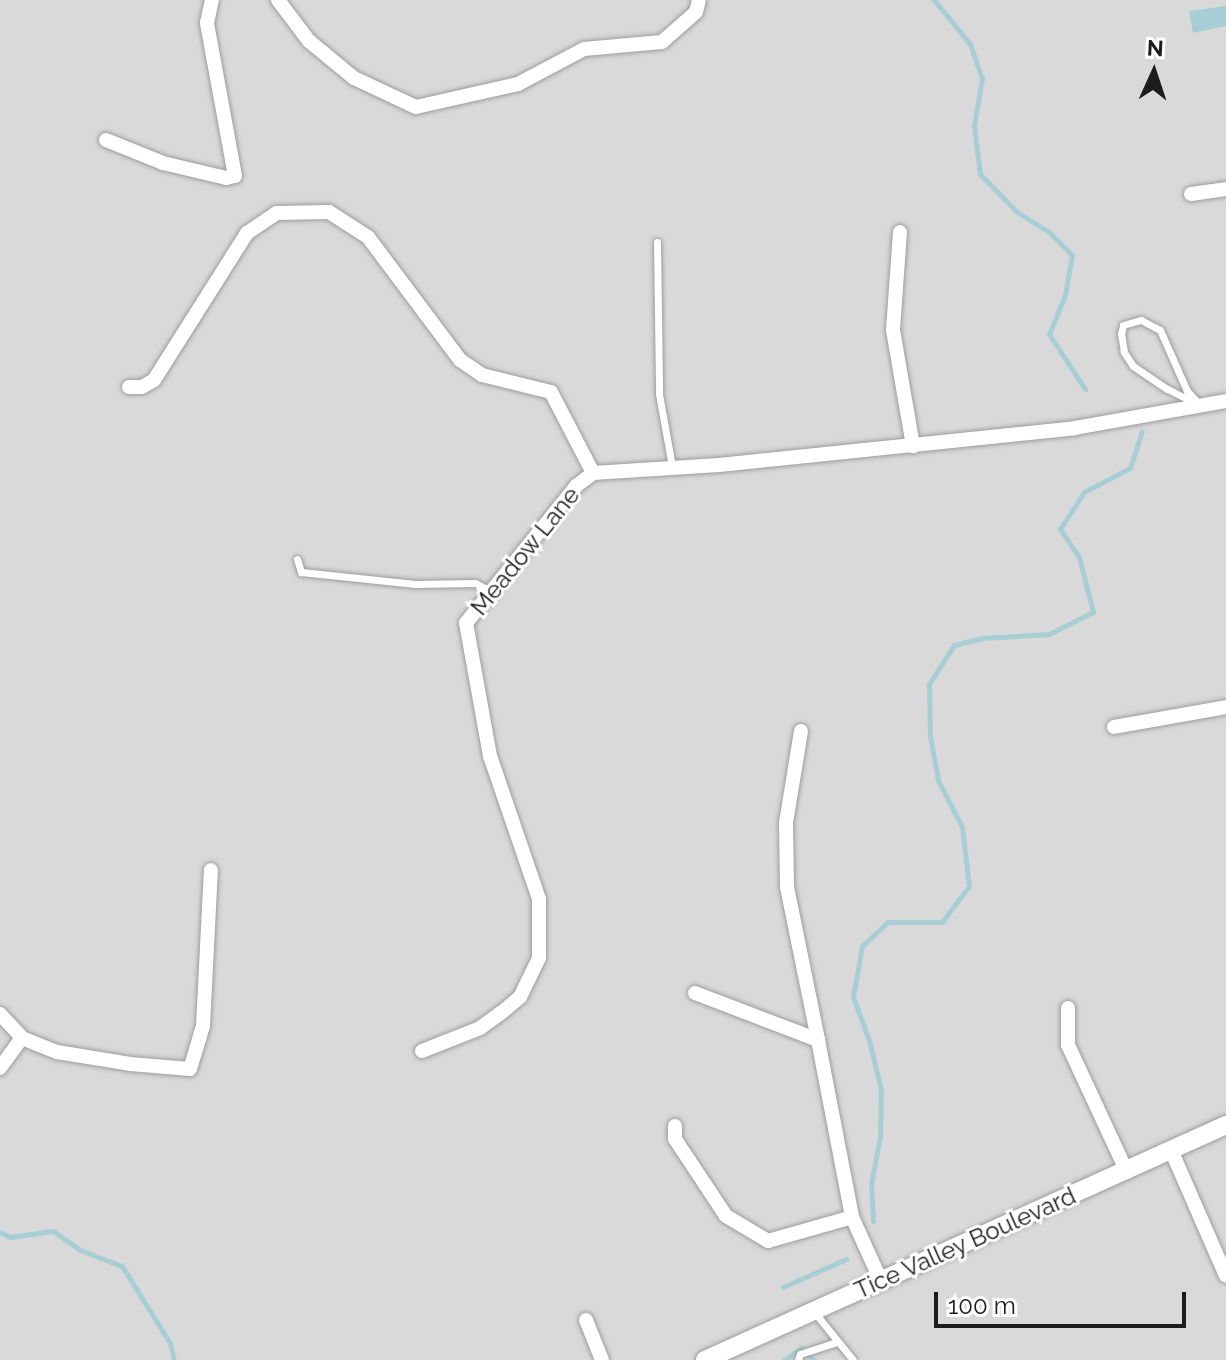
<!DOCTYPE html>
<style>
body{margin:0}
#map{position:relative;width:1226px;height:1360px;overflow:hidden;background:#ece8e3;font-family:Raleway,sans-serif}
div>[style]{position:absolute}
.residential>*{inset:0;background:#dad9d9;transform-origin:0 0}
.water>*{inset:0;background:#a8ced5}
.stream>*{height:5px;margin:-2.5px;padding:0 2.5px;transform-origin:2.5px;border-radius:2.5px;background:#a8ced5}
.roads{filter:drop-shadow(0 0 2px #9d9d9d) drop-shadow(0 0 2px #9d9d9d)}
.service>*{height:7px;margin:-3.5px;padding:0 3.5px;transform-origin:3.5px;border-radius:3.5px;background:#fff}
.minor>*{height:14px;margin:-7px;padding:0 7px;transform-origin:7px;border-radius:7px;background:#fff}
.tertiary>*{height:18px;margin:-9px;padding:0 9px;transform-origin:9px;border-radius:9px;background:#fff}
span{translate:-50% -50%;white-space:nowrap;text-align:center;line-height:1.15;-webkit-text-stroke:6px #fff;paint-order:stroke}
.street-label{font-size:24px;color:#1c1c1c}
.north{position:absolute;left:1114px;top:32px;width:80px;height:80px;-webkit-text-stroke:6px #fff;paint-order:stroke;rotate:3deg;font-size:22px;font-weight:700;line-height:32px;text-align:center;color:#1c1c1c}
.north::after{content:'';display:block;margin:auto;width:28px;height:36px;background:#1c1c1c;clip-path:polygon(50% 0,100% 100%,50% 72%,0 100%)}
.scale{position:absolute;left:934px;top:1292px;width:252px;height:36px;box-sizing:border-box;border:4px solid #1c1c1c;border-top:0;padding-left:10px;font-size:24px;line-height:28px;white-space:nowrap;color:#1c1c1c;-webkit-text-stroke:6px #fff;paint-order:stroke}
</style>
<div id="map">
<div class="residential">
<i style="left:0;top:0;width:1226px;height:1360px"></i>
</div>
<div class="water">
<i style="clip-path:polygon(1226px 6px,1226px 26px,1193px 33px,1189px 11px)"></i>
</div>
<div class="stream">
<i style="left:934px;top:0;width:57px;rotate:50.7deg"></i>
<i style="left:970px;top:44px;width:36px;rotate:71deg"></i>
<i style="left:982px;top:78px;width:49px;rotate:99.5deg"></i>
<i style="left:974px;top:126px;width:48px;rotate:82.9deg"></i>
<i style="left:980px;top:174px;width:53px;rotate:45.8deg"></i>
<i style="left:1017px;top:212px;width:36px;rotate:32deg"></i>
<i style="left:1048px;top:231px;width:34px;rotate:45deg"></i>
<i style="left:1072px;top:255px;width:41px;rotate:99.9deg"></i>
<i style="left:1065px;top:295px;width:42px;rotate:112.3deg"></i>
<i style="left:1049px;top:334px;width:66px;rotate:56.8deg"></i>
<i style="left:873px;top:1221px;width:37px;rotate:-93deg"></i>
<i style="left:871px;top:1184px;width:49px;rotate:-79.4deg"></i>
<i style="left:880px;top:1136px;width:46px;rotate:-88.8deg"></i>
<i style="left:881px;top:1090px;width:51px;rotate:-103.5deg"></i>
<i style="left:869px;top:1040px;width:46px;rotate:-110.4deg"></i>
<i style="left:853px;top:997px;width:52px;rotate:-80deg"></i>
<i style="left:862px;top:946px;width:35px;rotate:-43deg"></i>
<i style="left:888px;top:922px;width:54px"></i>
<i style="left:942px;top:922px;width:45px;rotate:-53.1deg"></i>
<i style="left:969px;top:886px;width:59px;rotate:-96.8deg"></i>
<i style="left:962px;top:827px;width:53px;rotate:-117.1deg"></i>
<i style="left:938px;top:780px;width:45px;rotate:-100.3deg"></i>
<i style="left:930px;top:736px;width:52px;rotate:-91.1deg"></i>
<i style="left:929px;top:684px;width:46px;rotate:-57.3deg"></i>
<i style="left:954px;top:645px;width:29px;rotate:-14deg"></i>
<i style="left:982px;top:638px;width:67px;rotate:-3.4deg"></i>
<i style="left:1049px;top:634px;width:49px;rotate:-26.6deg"></i>
<i style="left:1093px;top:612px;width:57px;rotate:-104.3deg"></i>
<i style="left:1079px;top:557px;width:34px;rotate:-124deg"></i>
<i style="left:1060px;top:529px;width:44px;rotate:-57deg"></i>
<i style="left:1084px;top:492px;width:52px;rotate:-27.6deg"></i>
<i style="left:1130px;top:468px;width:38px;rotate:-72deg"></i>
<i style="left:0;top:1232px;width:11px;rotate:27deg"></i>
<i style="left:10px;top:1237px;width:43px;rotate:-7.9deg"></i>
<i style="left:53px;top:1231px;width:33px;rotate:35deg"></i>
<i style="left:80px;top:1250px;width:45px;rotate:20.9deg"></i>
<i style="left:122px;top:1266px;width:91px;rotate:58.1deg"></i>
<i style="left:170px;top:1343px;width:17px;rotate:77deg"></i>
<i style="left:783px;top:1287px;width:69px;rotate:-24deg"></i>
<i style="left:784px;top:1360px;width:21px;rotate:-35deg"></i>
<i style="left:801px;top:1348px;width:18px;rotate:43deg"></i>
</div>
<div class="roads">
<div class="service">
<i style="left:657px;top:242px;width:152px;rotate:89.2deg"></i>
<i style="left:659px;top:394px;width:73px;rotate:79.8deg"></i>
<i style="left:1141px;top:320px;width:21px;rotate:28deg"></i>
<i style="left:1160px;top:330px;width:67px;rotate:66.1deg"></i>
<i style="left:1187px;top:391px;width:21px;rotate:47deg"></i>
<i style="left:1201px;top:406px;width:38px;rotate:-153deg"></i>
<i style="left:1167px;top:389px;width:41px;rotate:-145.9deg"></i>
<i style="left:1133px;top:366px;width:17px;rotate:-123deg"></i>
<i style="left:1124px;top:352px;width:18px;rotate:-99deg"></i>
<i style="left:1121px;top:334px;width:9px;rotate:-77deg"></i>
<i style="left:1123px;top:325px;width:19px;rotate:-16deg"></i>
<i style="left:297px;top:559px;width:14px;rotate:73deg"></i>
<i style="left:301px;top:572px;width:115px;rotate:6deg"></i>
<i style="left:415px;top:584px;width:60px;rotate:-1deg"></i>
<i style="left:475px;top:583px;width:18px;rotate:27deg"></i>
<i style="left:815px;top:1313px;width:60px;rotate:51deg"></i>
<i style="left:798px;top:1360px;width:6px;rotate:-72deg"></i>
<i style="left:800px;top:1354px;width:39px;rotate:-18deg"></i>
</div>
<div class="minor">
<i style="left:278px;top:0;width:51px;rotate:52.9deg"></i>
<i style="left:309px;top:41px;width:58px;rotate:39.4deg"></i>
<i style="left:354px;top:78px;width:68px;rotate:25.1deg"></i>
<i style="left:416px;top:107px;width:105px;rotate:-12.7deg"></i>
<i style="left:518px;top:84px;width:75px;rotate:-27.9deg"></i>
<i style="left:584px;top:49px;width:78px;rotate:-5.1deg"></i>
<i style="left:662px;top:42px;width:45px;rotate:-41.4deg"></i>
<i style="left:696px;top:12px;width:12px;rotate:-76deg"></i>
<i style="left:106px;top:140px;width:61px;rotate:22deg"></i>
<i style="left:163px;top:163px;width:65px;rotate:13.4deg"></i>
<i style="left:226px;top:178px;width:9px;rotate:-13deg"></i>
<i style="left:235px;top:176px;width:156px;rotate:-100.4deg"></i>
<i style="left:207px;top:23px;width:24px;rotate:-78deg"></i>
<i style="left:1191px;top:194px;width:35px;rotate:-8deg"></i>
<i style="left:900px;top:232px;width:98px;rotate:94.1deg"></i>
<i style="left:893px;top:330px;width:118px;rotate:80.2deg"></i>
<i style="left:129px;top:387px;width:13px"></i>
<i style="left:142px;top:387px;width:14px;rotate:-30deg"></i>
<i style="left:154px;top:380px;width:174px;rotate:-57.7deg"></i>
<i style="left:247px;top:233px;width:36px;rotate:-34deg"></i>
<i style="left:277px;top:213px;width:52px;rotate:-1.1deg"></i>
<i style="left:329px;top:212px;width:46px;rotate:32.7deg"></i>
<i style="left:368px;top:237px;width:154px;rotate:53.2deg"></i>
<i style="left:460px;top:360px;width:27px;rotate:34deg"></i>
<i style="left:482px;top:375px;width:71px;rotate:13.8deg"></i>
<i style="left:551px;top:392px;width:91px;rotate:62.6deg"></i>
<i style="left:1114px;top:727px;width:114px;rotate:-10.1deg"></i>
<i style="left:801px;top:731px;width:93px;rotate:99.3deg"></i>
<i style="left:786px;top:823px;width:64px;rotate:89.1deg"></i>
<i style="left:787px;top:887px;width:156px;rotate:78.5deg"></i>
<i style="left:695px;top:993px;width:132px;rotate:20.9deg"></i>
<i style="left:818px;top:1040px;width:180px;rotate:79.1deg"></i>
<i style="left:1068px;top:1008px;width:37px;rotate:90deg"></i>
<i style="left:1068px;top:1045px;width:138px;rotate:65.1deg"></i>
<i style="left:0;top:1014px;width:33px;rotate:47deg"></i>
<i style="left:22px;top:1038px;width:38px;rotate:22deg"></i>
<i style="left:57px;top:1052px;width:74px;rotate:9.3deg"></i>
<i style="left:130px;top:1064px;width:60px;rotate:4.8deg"></i>
<i style="left:190px;top:1069px;width:45px;rotate:-73.2deg"></i>
<i style="left:203px;top:1026px;width:156px;rotate:-87.1deg"></i>
<i style="left:422px;top:1051px;width:62px;rotate:-21.6deg"></i>
<i style="left:480px;top:1028px;width:26px;rotate:-36deg"></i>
<i style="left:501px;top:1013px;width:25px;rotate:-40deg"></i>
<i style="left:520px;top:997px;width:43px;rotate:-64deg"></i>
<i style="left:539px;top:958px;width:59px;rotate:-90deg"></i>
<i style="left:539px;top:899px;width:151px;rotate:-108.9deg"></i>
<i style="left:490px;top:756px;width:135px;rotate:-100.2deg"></i>
<i style="left:466px;top:623px;width:176px;rotate:-51.2deg"></i>
<i style="left:576px;top:486px;width:21px;rotate:-37deg"></i>
<i style="left:593px;top:473px;width:126px;rotate:-3.6deg"></i>
<i style="left:719px;top:465px;width:358px;rotate:-5.9deg"></i>
<i style="left:1075px;top:428px;width:153px;rotate:-10.1deg"></i>
<i style="left:0;top:1068px;width:37px;rotate:-54deg"></i>
<i style="left:675px;top:1126px;width:13px;rotate:90deg"></i>
<i style="left:675px;top:1139px;width:92px;rotate:56.5deg"></i>
<i style="left:726px;top:1216px;width:49px;rotate:30.8deg"></i>
<i style="left:768px;top:1241px;width:87px;rotate:-15.9deg"></i>
<i style="left:852px;top:1217px;width:70px;rotate:65.6deg"></i>
<i style="left:1171px;top:1150px;width:137px;rotate:66.4deg"></i>
<i style="left:586px;top:1320px;width:43px;rotate:68.2deg"></i>
</div>
<div class="tertiary">
<i style="left:705px;top:1360px;width:572px;rotate:-24.28deg"></i>
</div>
</div>
<div class="street-label">
<span style="left:525px;top:551px;rotate:-51deg">Meadow Lane</span>
<span style="left:965px;top:1243px;rotate:-24deg">Tice Valley Boulevard</span>
</div>
<div class="north">N</div>
<div class="scale">100 m</div>
</div>
